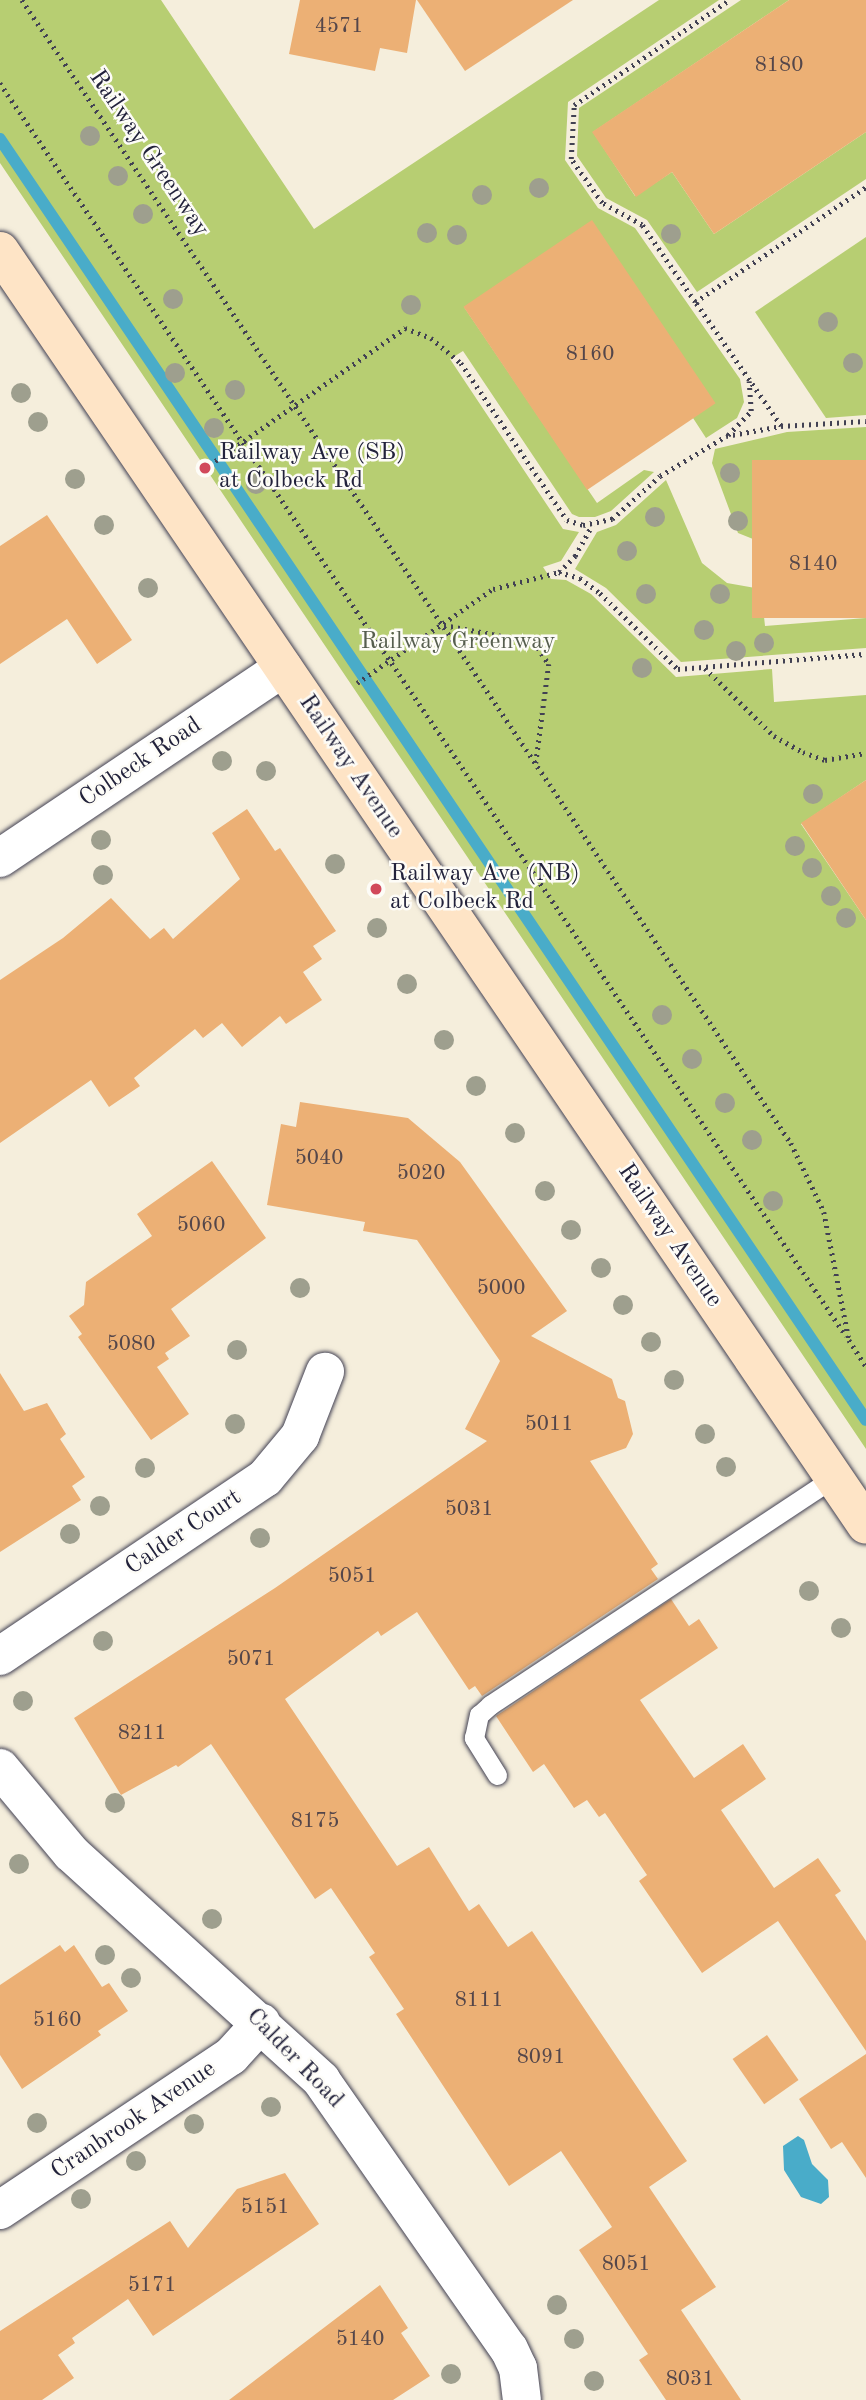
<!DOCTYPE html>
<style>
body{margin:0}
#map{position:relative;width:866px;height:2400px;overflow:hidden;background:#f5eedc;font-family:"Old Standard TT",serif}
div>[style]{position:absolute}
.green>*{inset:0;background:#b7ce72}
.water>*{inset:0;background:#49acc9}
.stream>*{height:12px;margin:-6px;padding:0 6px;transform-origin:6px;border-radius:6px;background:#49acc9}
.building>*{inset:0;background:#ecb075;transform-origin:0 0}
.path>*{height:4.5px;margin-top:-2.25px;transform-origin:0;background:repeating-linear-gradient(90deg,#424153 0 2px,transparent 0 7px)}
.roads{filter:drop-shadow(0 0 2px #424153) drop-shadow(0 0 2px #424153)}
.lane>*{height:19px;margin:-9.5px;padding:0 9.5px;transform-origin:9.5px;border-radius:9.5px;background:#fff}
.street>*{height:38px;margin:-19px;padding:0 19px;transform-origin:19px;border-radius:19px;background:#fff}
.secondary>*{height:38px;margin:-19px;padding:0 19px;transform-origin:19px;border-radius:19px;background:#fee4c6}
.trees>*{width:20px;height:20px;margin:-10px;border-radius:50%;background:#9e9f8e}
.dots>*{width:19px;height:19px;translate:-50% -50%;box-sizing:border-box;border:4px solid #fdfcf7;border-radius:50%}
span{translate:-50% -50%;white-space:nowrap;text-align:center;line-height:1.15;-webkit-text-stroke:5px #fdfcf7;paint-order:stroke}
.number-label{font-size:21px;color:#54464a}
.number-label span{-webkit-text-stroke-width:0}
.street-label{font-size:24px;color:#22223b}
.poi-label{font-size:24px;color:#22223b}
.left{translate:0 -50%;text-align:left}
.park-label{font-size:24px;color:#565e4e}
</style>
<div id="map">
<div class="green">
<i style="clip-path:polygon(0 0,161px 0,314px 229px,659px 0,719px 0,568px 102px,565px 160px,598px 208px,635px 228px,740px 379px,744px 402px,737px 418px,706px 438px,693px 418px,464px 307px,597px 503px,644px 470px,654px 472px,611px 511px,595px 517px,579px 517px,572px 514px,463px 351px,450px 359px,563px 529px,579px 532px,561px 561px,543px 567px,551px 579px,566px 580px,591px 594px,676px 677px,772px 669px,774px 702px,866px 695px,866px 780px,801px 824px,866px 920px,866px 1449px,0 163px)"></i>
<i style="clip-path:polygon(741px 0,789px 0,593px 132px,635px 196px,672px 172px,714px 234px,866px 132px,866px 179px,697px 292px,647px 220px,606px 198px,577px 156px,579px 108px)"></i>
<i style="clip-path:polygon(866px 237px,866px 415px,826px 418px,755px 312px)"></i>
<i style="clip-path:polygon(866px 427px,866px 460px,752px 470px,758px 541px,738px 533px,712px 463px,715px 449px,787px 432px)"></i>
<i style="clip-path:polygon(666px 480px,702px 563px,727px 583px,761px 589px,765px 626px,866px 618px,866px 648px,681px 662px,606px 588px,575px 569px,597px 532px,616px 525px)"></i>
</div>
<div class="water">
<i style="clip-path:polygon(798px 2136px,804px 2140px,812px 2164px,828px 2180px,829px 2197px,821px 2204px,801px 2197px,784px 2170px,783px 2146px)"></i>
</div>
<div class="stream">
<i style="left:0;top:139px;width:1546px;rotate:55.94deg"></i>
</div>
<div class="building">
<i style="clip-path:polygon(300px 0,416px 0,407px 53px,380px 48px,375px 71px,289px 54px)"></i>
<i style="clip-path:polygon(417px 0,573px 0,465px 71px)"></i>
<i style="clip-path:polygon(789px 0,866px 0,866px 132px,714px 234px,672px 172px,636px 197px,592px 132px)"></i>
<i style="left:592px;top:220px;width:221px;height:155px;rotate:56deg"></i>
<i style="left:866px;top:460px;width:158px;height:114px;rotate:90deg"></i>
<i style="clip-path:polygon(47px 515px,132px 640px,97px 664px,67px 619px,0 664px,0 546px)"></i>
<i style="clip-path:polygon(866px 780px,866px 920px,801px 823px)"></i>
<i style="clip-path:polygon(247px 809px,275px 851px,280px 848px,336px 931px,313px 946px,322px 959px,303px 972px,322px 1000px,286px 1024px,280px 1016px,242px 1047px,222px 1023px,203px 1038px,195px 1029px,134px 1078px,140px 1086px,109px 1107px,91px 1080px,0 1143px,0 980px,63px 938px,111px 898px,150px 939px,164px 928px,173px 939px,240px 879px,212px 833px)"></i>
<i style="clip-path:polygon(300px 1102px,408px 1118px,460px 1162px,567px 1311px,531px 1336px,612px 1379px,618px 1398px,625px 1401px,633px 1434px,626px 1448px,590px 1461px,658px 1564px,651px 1569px,658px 1579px,482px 1696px,475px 1686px,469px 1690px,417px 1612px,381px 1636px,378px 1631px,285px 1699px,397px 1866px,429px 1847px,469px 1911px,479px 1904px,508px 1947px,532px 1931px,687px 2161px,649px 2187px,716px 2287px,681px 2310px,741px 2400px,666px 2400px,639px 2360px,648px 2354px,579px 2250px,612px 2227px,561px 2151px,509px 2186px,396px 2014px,404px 2009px,369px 1957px,375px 1953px,331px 1888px,315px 1899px,211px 1744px,178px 1767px,176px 1765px,121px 1795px,74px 1718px,275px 1588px,487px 1441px,465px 1429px,500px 1361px,417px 1240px,363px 1231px,365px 1222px,267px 1205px,281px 1124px,296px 1127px)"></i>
<i style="clip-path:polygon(212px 1161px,266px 1238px,171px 1309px,190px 1336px,165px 1353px,169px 1359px,157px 1367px,189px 1414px,151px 1440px,78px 1337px,82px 1334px,69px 1316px,84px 1305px,86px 1282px,152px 1236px,137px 1214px)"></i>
<i style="clip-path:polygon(0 1373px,24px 1411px,47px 1403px,66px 1434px,60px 1439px,85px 1477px,72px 1486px,81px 1500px,0 1552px)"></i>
<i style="clip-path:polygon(671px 1599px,689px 1626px,699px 1619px,718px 1648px,640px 1700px,694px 1778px,743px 1744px,766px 1779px,721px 1810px,774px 1888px,818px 1858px,841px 1891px,835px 1895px,866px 1941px,866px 2051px,778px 1921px,702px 1973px,639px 1881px,647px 1875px,605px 1813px,599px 1817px,587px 1800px,574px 1808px,544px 1764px,533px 1772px,496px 1716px)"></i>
<i style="clip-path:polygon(60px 1945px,65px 1952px,74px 1945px,102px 1987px,109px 1983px,128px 2011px,98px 2031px,101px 2035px,22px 2089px,0 2055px,0 1985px)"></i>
<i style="left:767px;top:2035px;width:55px;height:42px;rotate:55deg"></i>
<i style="clip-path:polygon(866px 2054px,866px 2178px,842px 2142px,831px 2149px,799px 2099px)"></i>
<i style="clip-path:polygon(285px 2173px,319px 2224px,153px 2336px,128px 2299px,72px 2338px,75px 2343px,58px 2355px,74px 2378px,42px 2400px,0 2400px,0 2331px,170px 2221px,188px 2248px,237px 2189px)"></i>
<i style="clip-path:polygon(380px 2285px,408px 2328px,401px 2333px,430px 2376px,393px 2400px,229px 2400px)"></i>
</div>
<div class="path">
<i style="left:22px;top:0;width:1378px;rotate:56.07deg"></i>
<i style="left:791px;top:1143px;width:76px;rotate:64.4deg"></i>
<i style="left:824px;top:1212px;width:130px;rotate:78.9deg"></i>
<i style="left:849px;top:1340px;width:31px;rotate:57deg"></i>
<i style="left:0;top:83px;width:1512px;rotate:55.97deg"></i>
<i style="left:695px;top:302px;width:93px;rotate:-124.5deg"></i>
<i style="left:642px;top:225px;width:46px;rotate:-151.2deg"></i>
<i style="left:602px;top:203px;width:54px;rotate:-125.2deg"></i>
<i style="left:571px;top:159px;width:54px;rotate:-86.8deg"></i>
<i style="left:574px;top:105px;width:187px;rotate:-34.1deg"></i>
<i style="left:781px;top:426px;width:151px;rotate:-124.7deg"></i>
<i style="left:695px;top:302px;width:206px;rotate:-33.9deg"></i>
<i style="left:728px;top:435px;width:33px;rotate:-46deg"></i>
<i style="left:751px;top:411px;width:30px;rotate:-94deg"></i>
<i style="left:198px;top:473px;width:253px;rotate:-35deg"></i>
<i style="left:405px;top:328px;width:28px;rotate:21deg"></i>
<i style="left:431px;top:338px;width:39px;rotate:40deg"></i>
<i style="left:461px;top:363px;width:189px;rotate:56deg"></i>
<i style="left:567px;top:520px;width:17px;rotate:17deg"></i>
<i style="left:583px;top:525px;width:30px;rotate:-12deg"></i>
<i style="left:612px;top:519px;width:64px;rotate:-41.9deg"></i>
<i style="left:660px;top:476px;width:77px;rotate:-31.2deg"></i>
<i style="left:726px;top:436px;width:56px;rotate:-10.3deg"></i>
<i style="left:781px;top:426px;width:85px;rotate:-3.4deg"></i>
<i style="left:559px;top:572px;width:22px;rotate:16deg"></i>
<i style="left:580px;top:578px;width:25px;rotate:37deg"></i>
<i style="left:600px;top:593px;width:109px;rotate:44.3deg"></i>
<i style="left:678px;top:669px;width:189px;rotate:-4.6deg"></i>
<i style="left:444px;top:625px;width:92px;rotate:10.7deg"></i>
<i style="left:534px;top:642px;width:27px;rotate:56deg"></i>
<i style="left:549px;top:664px;width:100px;rotate:97.5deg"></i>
<i style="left:705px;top:668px;width:97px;rotate:44.6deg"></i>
<i style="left:774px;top:736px;width:33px;rotate:29deg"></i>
<i style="left:803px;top:752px;width:23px;rotate:20deg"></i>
<i style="left:825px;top:760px;width:42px;rotate:-9.7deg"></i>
<i style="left:357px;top:683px;width:165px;rotate:-34.7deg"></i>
<i style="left:493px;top:589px;width:68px;rotate:-14.4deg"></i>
<i style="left:559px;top:572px;width:23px;rotate:-45deg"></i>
<i style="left:575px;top:556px;width:35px;rotate:-61deg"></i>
</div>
<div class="roads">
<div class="lane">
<i style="left:497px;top:1775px;width:44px;rotate:-121.9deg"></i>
<i style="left:474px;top:1738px;width:24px;rotate:-78deg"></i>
<i style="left:479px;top:1715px;width:15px;rotate:-42deg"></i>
<i style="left:490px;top:1705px;width:413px;rotate:-33.5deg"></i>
</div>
<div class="street">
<i style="left:0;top:858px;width:341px;rotate:-33.9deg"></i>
<i style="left:0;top:1656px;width:319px;rotate:-33.9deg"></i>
<i style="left:265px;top:1478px;width:55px;rotate:-50.2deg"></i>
<i style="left:300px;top:1436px;width:69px;rotate:-68.7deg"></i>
<i style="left:0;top:1768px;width:111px;rotate:50.1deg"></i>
<i style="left:71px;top:1853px;width:338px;rotate:42.2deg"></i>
<i style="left:321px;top:2080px;width:328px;rotate:55.1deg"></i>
<i style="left:509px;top:2349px;width:21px;rotate:65deg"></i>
<i style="left:518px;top:2368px;width:32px;rotate:83deg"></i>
<i style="left:0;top:2210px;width:278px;rotate:-33.7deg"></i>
<i style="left:231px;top:2056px;width:45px;rotate:-47.7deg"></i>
</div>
<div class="secondary">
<i style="left:0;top:251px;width:1540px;rotate:55.79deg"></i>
</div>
</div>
<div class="trees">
<i style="left:90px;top:136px"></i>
<i style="left:118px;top:176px"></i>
<i style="left:539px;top:188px"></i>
<i style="left:482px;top:195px"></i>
<i style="left:143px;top:214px"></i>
<i style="left:427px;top:233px"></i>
<i style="left:671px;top:234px"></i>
<i style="left:457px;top:235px"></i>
<i style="left:173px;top:299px"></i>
<i style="left:411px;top:305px"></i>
<i style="left:828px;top:322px"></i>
<i style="left:853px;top:363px"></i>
<i style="left:175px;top:373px"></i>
<i style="left:235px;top:390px"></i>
<i style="left:21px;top:393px"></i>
<i style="left:38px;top:422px"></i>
<i style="left:214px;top:428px"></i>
<i style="left:730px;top:473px"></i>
<i style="left:75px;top:479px"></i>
<i style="left:256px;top:484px"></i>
<i style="left:655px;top:517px"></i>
<i style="left:738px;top:521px"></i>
<i style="left:104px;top:525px"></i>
<i style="left:627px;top:551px"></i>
<i style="left:148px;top:588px"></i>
<i style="left:646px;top:594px"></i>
<i style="left:720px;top:594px"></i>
<i style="left:704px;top:630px"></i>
<i style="left:764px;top:643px"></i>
<i style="left:736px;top:651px"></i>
<i style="left:642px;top:668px"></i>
<i style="left:222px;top:761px"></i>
<i style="left:266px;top:771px"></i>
<i style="left:813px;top:794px"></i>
<i style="left:101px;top:840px"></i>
<i style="left:795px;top:846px"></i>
<i style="left:335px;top:864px"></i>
<i style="left:812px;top:868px"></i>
<i style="left:103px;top:875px"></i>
<i style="left:831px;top:896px"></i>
<i style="left:846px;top:918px"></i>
<i style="left:377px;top:928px"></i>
<i style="left:407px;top:984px"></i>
<i style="left:662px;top:1015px"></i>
<i style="left:444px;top:1040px"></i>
<i style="left:692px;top:1059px"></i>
<i style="left:476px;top:1086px"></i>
<i style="left:725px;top:1103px"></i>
<i style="left:515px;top:1133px"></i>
<i style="left:752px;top:1140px"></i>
<i style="left:545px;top:1191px"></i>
<i style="left:773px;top:1201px"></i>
<i style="left:571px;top:1230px"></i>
<i style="left:601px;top:1268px"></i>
<i style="left:300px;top:1288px"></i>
<i style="left:623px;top:1305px"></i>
<i style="left:651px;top:1342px"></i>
<i style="left:237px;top:1350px"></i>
<i style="left:674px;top:1380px"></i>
<i style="left:235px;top:1424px"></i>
<i style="left:705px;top:1434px"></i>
<i style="left:726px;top:1467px"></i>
<i style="left:145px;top:1468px"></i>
<i style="left:100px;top:1506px"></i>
<i style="left:70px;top:1534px"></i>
<i style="left:260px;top:1538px"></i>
<i style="left:809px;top:1591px"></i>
<i style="left:841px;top:1628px"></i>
<i style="left:103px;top:1641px"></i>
<i style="left:23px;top:1701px"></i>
<i style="left:115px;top:1803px"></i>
<i style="left:19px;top:1864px"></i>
<i style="left:212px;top:1919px"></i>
<i style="left:105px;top:1955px"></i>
<i style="left:131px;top:1978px"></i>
<i style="left:271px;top:2107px"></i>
<i style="left:37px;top:2123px"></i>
<i style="left:194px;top:2124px"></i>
<i style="left:136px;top:2161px"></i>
<i style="left:81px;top:2199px"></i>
<i style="left:557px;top:2305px"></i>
<i style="left:574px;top:2339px"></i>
<i style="left:451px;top:2374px"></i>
<i style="left:594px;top:2381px"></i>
</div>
<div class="dots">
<i style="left:205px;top:468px;background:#d1495b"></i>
<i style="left:376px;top:889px;background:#d1495b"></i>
</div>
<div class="number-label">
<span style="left:339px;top:27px">4571</span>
<span style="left:779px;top:66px">8180</span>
<span style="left:590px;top:355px">8160</span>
<span style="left:813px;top:565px">8140</span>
<span style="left:319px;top:1159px">5040</span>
<span style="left:421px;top:1174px">5020</span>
<span style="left:201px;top:1226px">5060</span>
<span style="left:501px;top:1289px">5000</span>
<span style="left:131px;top:1345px">5080</span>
<span style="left:549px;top:1425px">5011</span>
<span style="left:469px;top:1510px">5031</span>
<span style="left:352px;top:1577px">5051</span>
<span style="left:251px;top:1660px">5071</span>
<span style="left:142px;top:1734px">8211</span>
<span style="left:315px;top:1822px">8175</span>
<span style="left:479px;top:2001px">8111</span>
<span style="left:57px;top:2021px">5160</span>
<span style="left:541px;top:2058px">8091</span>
<span style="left:265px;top:2208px">5151</span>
<span style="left:626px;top:2265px">8051</span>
<span style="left:152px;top:2286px">5171</span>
<span style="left:360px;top:2340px">5140</span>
<span style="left:690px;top:2380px">8031</span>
</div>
<div class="street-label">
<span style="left:148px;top:154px;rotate:56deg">Railway Greenway</span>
<span style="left:141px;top:763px;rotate:-34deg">Colbeck Road</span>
<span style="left:350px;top:767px;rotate:56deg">Railway Avenue</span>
<span style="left:669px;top:1236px;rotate:56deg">Railway Avenue</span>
<span style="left:184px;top:1533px;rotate:-34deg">Calder Court</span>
<span style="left:294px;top:2059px;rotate:46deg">Calder Road</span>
<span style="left:134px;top:2121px;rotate:-34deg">Cranbrook Avenue</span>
</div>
<div class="poi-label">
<span class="left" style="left:219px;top:468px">Railway Ave (SB)<br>at Colbeck Rd</span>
<span class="left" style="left:390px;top:889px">Railway Ave (NB)<br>at Colbeck Rd</span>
</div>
<div class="park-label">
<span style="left:458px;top:643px">Railway Greenway</span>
</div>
</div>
